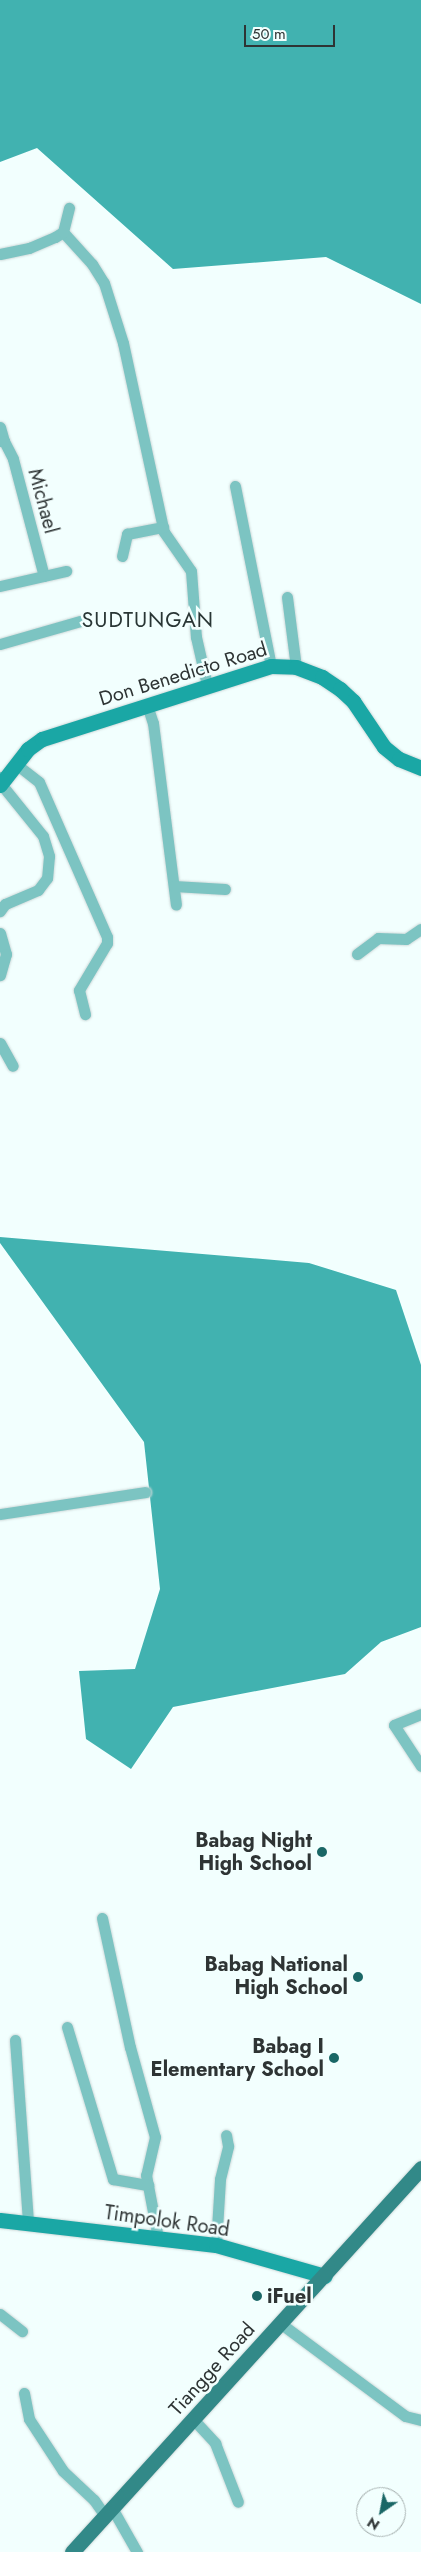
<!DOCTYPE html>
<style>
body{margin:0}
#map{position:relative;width:421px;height:2552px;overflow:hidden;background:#f2fffe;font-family:Jost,sans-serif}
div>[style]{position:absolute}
.water>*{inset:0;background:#41b2b0}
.roads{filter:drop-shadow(0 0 1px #cfdada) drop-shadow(0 0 1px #cfdada)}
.street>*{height:11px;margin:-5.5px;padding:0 5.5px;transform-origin:5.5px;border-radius:5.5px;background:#7cc4c2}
.secondary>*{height:15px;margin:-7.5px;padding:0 7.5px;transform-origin:7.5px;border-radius:7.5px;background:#1aa7a5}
.primary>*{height:15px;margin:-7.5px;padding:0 7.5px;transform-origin:7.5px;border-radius:7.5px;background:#328988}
.dots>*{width:14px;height:14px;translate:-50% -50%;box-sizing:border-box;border:2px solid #f2fffe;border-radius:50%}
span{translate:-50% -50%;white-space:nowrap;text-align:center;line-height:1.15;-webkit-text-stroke:5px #f2fffe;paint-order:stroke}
.street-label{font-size:20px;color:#2e3434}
.poi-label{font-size:20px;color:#2e3434;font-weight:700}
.right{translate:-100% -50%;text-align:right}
.left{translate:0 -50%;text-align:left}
.neighbourhood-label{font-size:21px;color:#293635;letter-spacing:1px}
.north{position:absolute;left:356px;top:2487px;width:50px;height:50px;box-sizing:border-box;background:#f2fffe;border:1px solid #a4aead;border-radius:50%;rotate:213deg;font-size:14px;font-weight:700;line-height:20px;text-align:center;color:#2e3434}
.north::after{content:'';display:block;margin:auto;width:18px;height:22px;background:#1a6766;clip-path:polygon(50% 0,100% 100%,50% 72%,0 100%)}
.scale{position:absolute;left:244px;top:25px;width:91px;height:22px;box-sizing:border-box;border:2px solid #2e3434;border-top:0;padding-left:6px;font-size:15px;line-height:18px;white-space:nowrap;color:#2e3434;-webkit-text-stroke:4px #f2fffe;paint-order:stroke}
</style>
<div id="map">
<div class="water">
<i style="clip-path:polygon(0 0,421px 0,421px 304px,326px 257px,173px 269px,37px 148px,0 162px)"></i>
<i style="clip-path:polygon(0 1237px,309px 1263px,396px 1290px,421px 1365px,421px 1627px,381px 1642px,345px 1674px,173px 1707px,131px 1769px,86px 1739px,79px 1671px,135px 1669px,160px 1589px,144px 1442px,0 1243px)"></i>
</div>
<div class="roads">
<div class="street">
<i style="left:63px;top:232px;width:43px;rotate:47.8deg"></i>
<i style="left:92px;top:264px;width:22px;rotate:58deg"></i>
<i style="left:104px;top:283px;width:63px;rotate:72.4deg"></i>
<i style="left:123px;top:343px;width:193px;rotate:77.8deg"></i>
<i style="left:164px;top:532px;width:47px;rotate:55.3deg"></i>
<i style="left:191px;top:571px;width:66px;rotate:85.7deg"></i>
<i style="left:196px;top:637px;width:49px;rotate:77.1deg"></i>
<i style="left:0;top:254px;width:30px;rotate:-12deg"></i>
<i style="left:29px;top:248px;width:28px;rotate:-23deg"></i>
<i style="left:55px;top:237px;width:9px;rotate:-32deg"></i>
<i style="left:63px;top:232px;width:25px;rotate:-76deg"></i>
<i style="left:0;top:427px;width:15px;rotate:74deg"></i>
<i style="left:0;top:441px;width:4px"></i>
<i style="left:4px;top:441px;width:20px;rotate:63deg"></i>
<i style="left:13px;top:459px;width:121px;rotate:75.2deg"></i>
<i style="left:235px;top:486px;width:184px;rotate:78.7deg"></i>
<i style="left:122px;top:556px;width:23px;rotate:-77deg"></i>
<i style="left:127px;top:534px;width:37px;rotate:-11deg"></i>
<i style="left:0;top:586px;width:68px;rotate:-12.8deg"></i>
<i style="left:287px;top:597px;width:71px;rotate:82.7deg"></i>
<i style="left:0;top:644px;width:83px;rotate:-16deg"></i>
<i style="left:147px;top:705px;width:19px;rotate:72deg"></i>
<i style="left:153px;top:723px;width:183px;rotate:82.8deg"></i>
<i style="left:16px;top:764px;width:29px;rotate:38deg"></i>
<i style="left:39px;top:782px;width:169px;rotate:66.3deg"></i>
<i style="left:107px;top:937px;width:6px;rotate:90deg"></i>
<i style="left:107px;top:943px;width:55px;rotate:120.8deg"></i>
<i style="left:79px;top:990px;width:25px;rotate:76deg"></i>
<i style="left:0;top:777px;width:7px;rotate:82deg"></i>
<i style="left:1px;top:784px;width:67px;rotate:51.1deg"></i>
<i style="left:43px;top:836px;width:21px;rotate:73deg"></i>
<i style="left:49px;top:856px;width:22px;rotate:95deg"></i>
<i style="left:47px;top:878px;width:15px;rotate:127deg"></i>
<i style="left:38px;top:890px;width:36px;rotate:157deg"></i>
<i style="left:5px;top:904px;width:9px;rotate:126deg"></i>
<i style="left:174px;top:886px;width:51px;rotate:3.4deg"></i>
<i style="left:0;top:933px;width:22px;rotate:74deg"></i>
<i style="left:6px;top:954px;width:22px;rotate:106deg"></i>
<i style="left:357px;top:954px;width:26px;rotate:-37deg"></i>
<i style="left:378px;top:938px;width:28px;rotate:2deg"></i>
<i style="left:406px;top:939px;width:18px;rotate:-34deg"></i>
<i style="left:0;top:1043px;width:26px;rotate:61deg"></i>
<i style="left:0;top:1514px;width:147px;rotate:-8.6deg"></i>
<i style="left:421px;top:1714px;width:29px;rotate:158deg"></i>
<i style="left:394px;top:1725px;width:49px;rotate:56.6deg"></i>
<i style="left:102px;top:1918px;width:132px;rotate:77.8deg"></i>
<i style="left:130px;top:2047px;width:93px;rotate:74.5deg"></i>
<i style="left:155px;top:2137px;width:39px;rotate:103deg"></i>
<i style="left:146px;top:2175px;width:64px;rotate:79.2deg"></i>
<i style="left:67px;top:2027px;width:159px;rotate:73.2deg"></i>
<i style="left:113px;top:2179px;width:36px;rotate:10deg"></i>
<i style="left:15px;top:2040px;width:182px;rotate:85.9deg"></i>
<i style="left:216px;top:2245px;width:66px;rotate:-86.5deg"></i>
<i style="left:220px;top:2179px;width:34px;rotate:-76deg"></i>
<i style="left:228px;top:2146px;width:11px;rotate:-100deg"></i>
<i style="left:0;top:2314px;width:28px;rotate:38deg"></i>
<i style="left:280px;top:2323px;width:156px;rotate:36.6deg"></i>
<i style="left:405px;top:2416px;width:16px;rotate:14deg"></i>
<i style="left:24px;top:2393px;width:26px;rotate:79deg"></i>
<i style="left:29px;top:2419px;width:62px;rotate:56.8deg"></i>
<i style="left:63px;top:2471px;width:42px;rotate:43.1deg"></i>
<i style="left:94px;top:2500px;width:19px;rotate:55deg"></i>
<i style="left:193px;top:2419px;width:33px;rotate:47deg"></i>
<i style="left:215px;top:2443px;width:63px;rotate:68.7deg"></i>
<i style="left:112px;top:2508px;width:51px;rotate:60.4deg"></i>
</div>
<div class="secondary">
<i style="left:0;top:785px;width:46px;rotate:-52.1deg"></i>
<i style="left:28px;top:749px;width:17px;rotate:-36deg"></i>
<i style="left:42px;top:739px;width:240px;rotate:-17.7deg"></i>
<i style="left:271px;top:666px;width:25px;rotate:2deg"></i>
<i style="left:296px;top:667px;width:28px;rotate:21deg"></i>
<i style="left:322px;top:677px;width:22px;rotate:34deg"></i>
<i style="left:340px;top:689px;width:18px;rotate:43deg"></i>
<i style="left:353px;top:701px;width:55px;rotate:56deg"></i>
<i style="left:384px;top:747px;width:19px;rotate:39deg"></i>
<i style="left:399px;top:759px;width:24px;rotate:22deg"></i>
<i style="left:0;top:2220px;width:217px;rotate:6.6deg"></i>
<i style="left:216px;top:2245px;width:113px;rotate:15.9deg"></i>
</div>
<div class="primary">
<i style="left:72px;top:2552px;width:519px;rotate:-47.73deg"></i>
</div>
</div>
<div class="dots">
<i style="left:322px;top:1852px;background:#1a6766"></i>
<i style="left:358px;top:1977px;background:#1a6766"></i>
<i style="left:334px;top:2058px;background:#1a6766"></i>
<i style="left:257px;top:2296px;background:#1a6766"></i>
</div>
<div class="street-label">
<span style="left:43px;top:501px;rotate:75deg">Michael</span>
<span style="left:183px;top:674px;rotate:-17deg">Don Benedicto Road</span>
<span style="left:167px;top:2221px;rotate:8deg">Timpolok Road</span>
<span style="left:212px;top:2369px;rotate:-48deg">Tiangge Road</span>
</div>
<div class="poi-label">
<span class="right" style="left:312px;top:1852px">Babag Night<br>High School</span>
<span class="right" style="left:348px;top:1976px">Babag National<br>High School</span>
<span class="right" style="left:324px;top:2058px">Babag I<br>Elementary School</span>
<span class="left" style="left:267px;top:2296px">iFuel</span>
</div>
<div class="neighbourhood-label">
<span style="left:148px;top:620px">SUDTUNGAN</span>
</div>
<div class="north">N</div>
<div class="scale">50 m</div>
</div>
